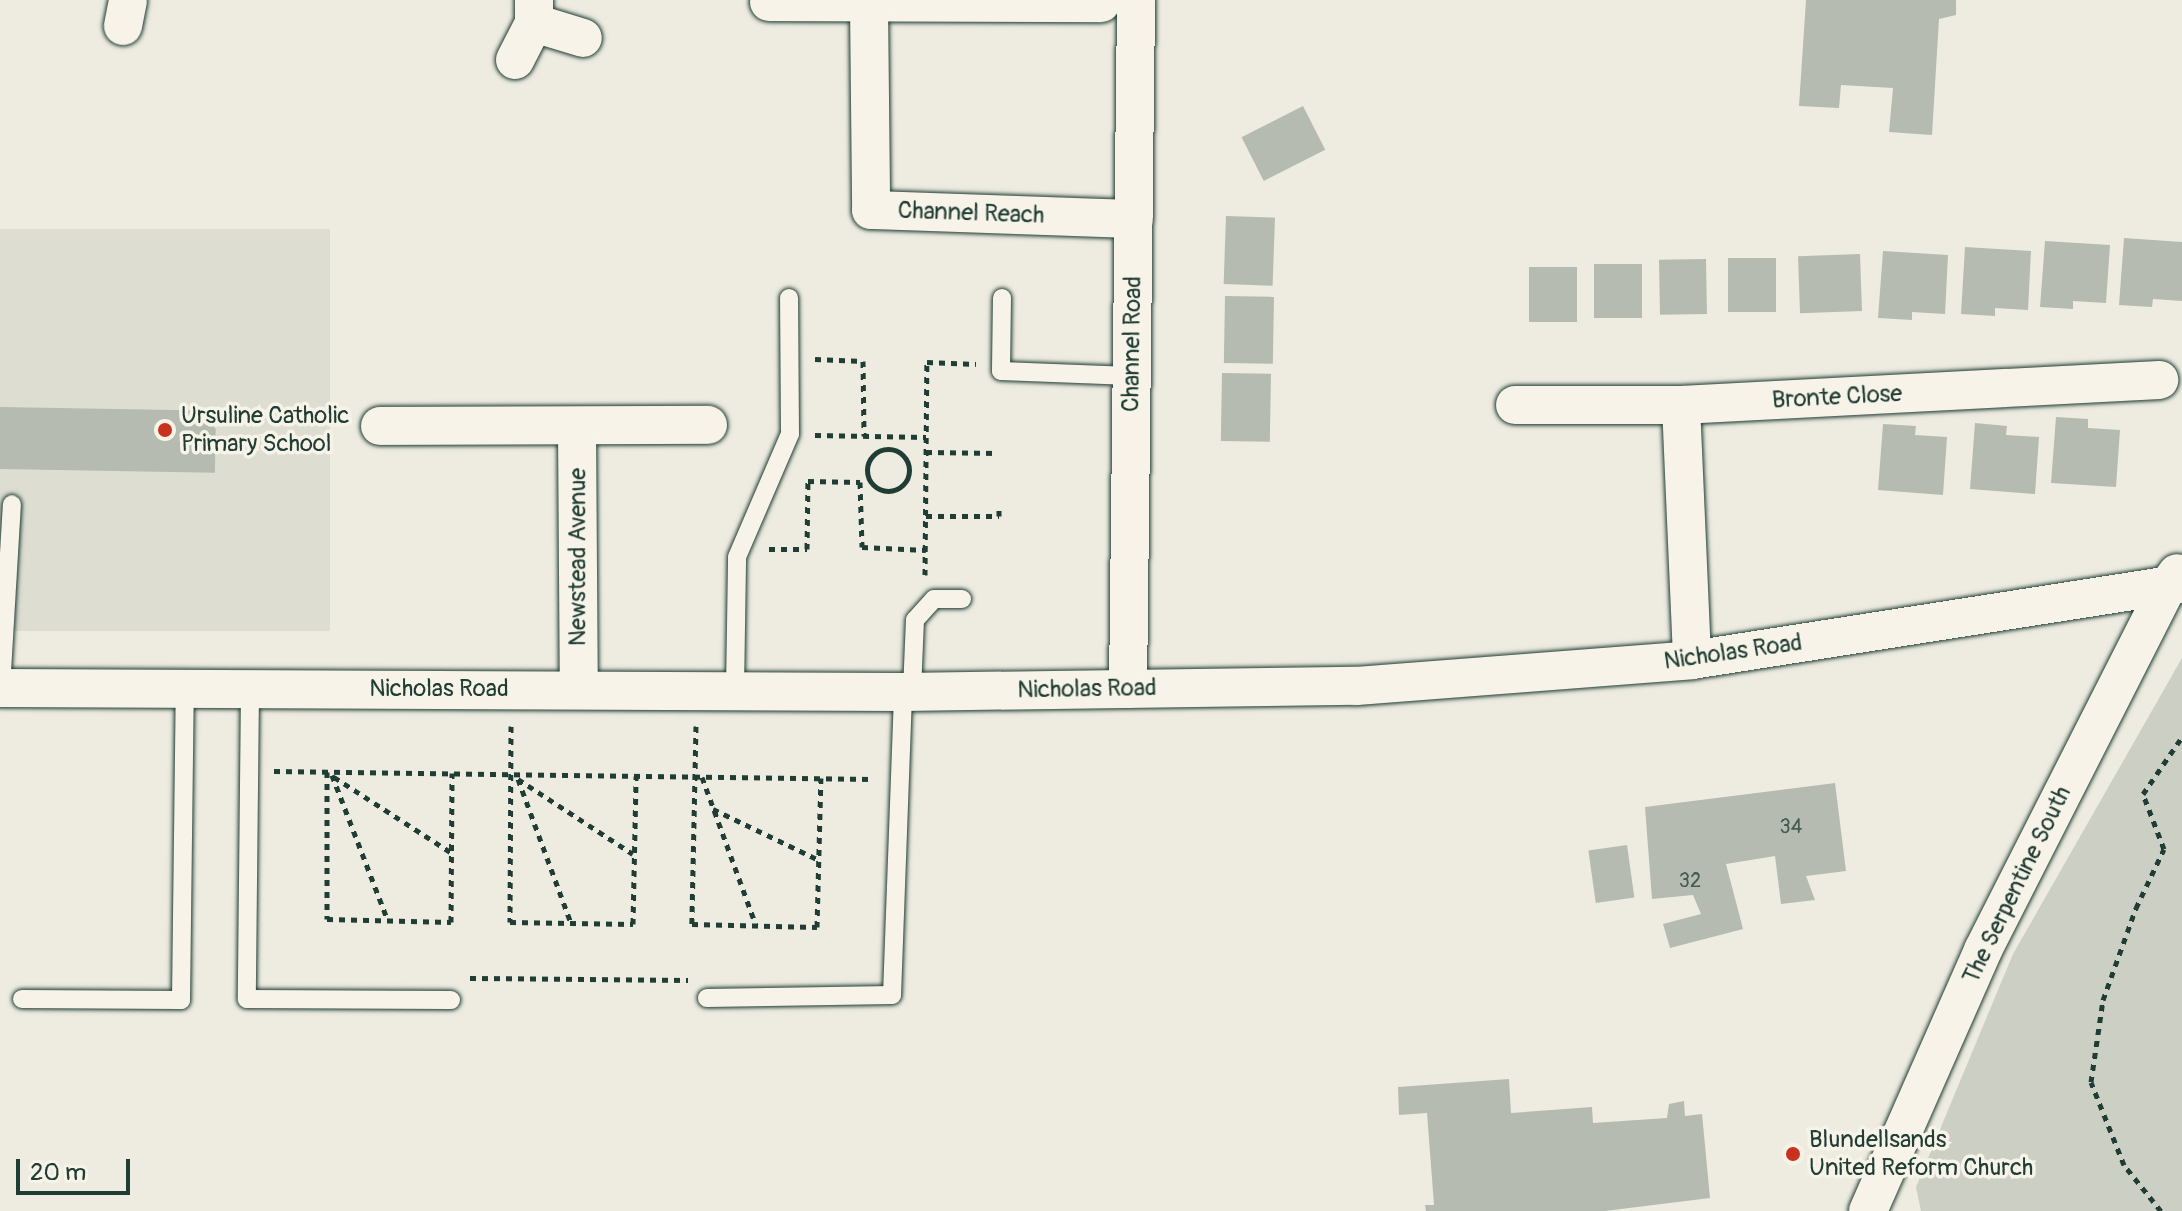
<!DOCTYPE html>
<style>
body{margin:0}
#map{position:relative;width:2182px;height:1211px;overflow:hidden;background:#eeece1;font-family:Pangolin,sans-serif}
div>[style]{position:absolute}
.built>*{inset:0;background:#ddddd2;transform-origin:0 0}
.green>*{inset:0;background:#cccfc4}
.building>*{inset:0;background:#b5bbb0;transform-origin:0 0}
.path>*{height:5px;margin-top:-2.5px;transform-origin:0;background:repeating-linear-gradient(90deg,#1f3d34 0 6px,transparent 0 12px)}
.path>.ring{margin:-2.5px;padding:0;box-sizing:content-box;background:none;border:5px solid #1f3d34;border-radius:50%}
.roads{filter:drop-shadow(0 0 2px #1f3d34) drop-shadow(0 0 2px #1f3d34)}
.service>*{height:18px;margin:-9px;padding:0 9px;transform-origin:9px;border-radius:9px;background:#f7f3e8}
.minor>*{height:38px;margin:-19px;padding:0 19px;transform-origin:19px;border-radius:19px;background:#f7f3e8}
.dots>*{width:22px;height:22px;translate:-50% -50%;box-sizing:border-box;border:4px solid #f7f3e8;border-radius:50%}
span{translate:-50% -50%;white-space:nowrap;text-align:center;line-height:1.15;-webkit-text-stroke:7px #f7f3e8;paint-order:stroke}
.number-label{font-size:20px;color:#445c53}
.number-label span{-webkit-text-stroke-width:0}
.street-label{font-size:24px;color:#1f3d34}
.poi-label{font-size:24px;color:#1f3d34}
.left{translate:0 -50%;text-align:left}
.scale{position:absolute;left:16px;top:1159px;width:114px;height:36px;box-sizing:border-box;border:4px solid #1f3d34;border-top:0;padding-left:10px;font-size:24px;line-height:28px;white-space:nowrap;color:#1f3d34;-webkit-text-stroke:6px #f7f3e8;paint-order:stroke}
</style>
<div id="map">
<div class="built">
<i style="left:330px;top:229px;width:402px;height:330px;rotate:90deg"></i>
</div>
<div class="green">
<i style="clip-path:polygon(2182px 658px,2182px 1211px,1921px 1211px,1916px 1187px,2013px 954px)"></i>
</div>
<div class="building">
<i style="clip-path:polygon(1806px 0,1956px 0,1956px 15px,1939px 19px,1932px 135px,1889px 132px,1893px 88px,1841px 85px,1839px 108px,1799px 106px)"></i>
<i style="left:1303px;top:106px;width:49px;height:69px;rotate:63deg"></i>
<i style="left:1226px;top:216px;width:49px;height:68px;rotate:2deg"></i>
<i style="clip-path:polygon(2124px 238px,2182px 242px,2182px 301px,2153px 299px,2152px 307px,2119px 305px)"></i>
<i style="clip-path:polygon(2045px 241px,2110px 245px,2106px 303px,2073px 301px,2073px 309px,2040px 307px)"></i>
<i style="clip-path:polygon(1965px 247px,2031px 251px,2028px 310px,1995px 308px,1995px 316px,1961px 314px)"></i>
<i style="clip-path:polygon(1883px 251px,1948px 255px,1945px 314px,1912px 312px,1912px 320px,1878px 318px)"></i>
<i style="left:1860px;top:254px;width:57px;height:62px;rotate:88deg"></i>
<i style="left:1776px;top:258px;width:54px;height:48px;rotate:90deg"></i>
<i style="left:1706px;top:259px;width:55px;height:47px;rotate:89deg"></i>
<i style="left:1642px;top:264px;width:54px;height:48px;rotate:90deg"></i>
<i style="left:1577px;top:267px;width:55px;height:48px;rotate:90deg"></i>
<i style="left:1225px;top:296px;width:49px;height:67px;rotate:1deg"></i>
<i style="left:1222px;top:373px;width:49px;height:68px;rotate:1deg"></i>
<i style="left:0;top:407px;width:216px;height:62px;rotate:1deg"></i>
<i style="clip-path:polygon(2056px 417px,2088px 419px,2088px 428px,2120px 430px,2116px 487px,2051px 483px)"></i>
<i style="clip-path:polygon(1975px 423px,2007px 426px,2006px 435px,2039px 437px,2035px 494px,1970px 489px)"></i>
<i style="clip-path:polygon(1883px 424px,1916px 426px,1915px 435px,1947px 437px,1943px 495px,1878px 490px)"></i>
<i style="clip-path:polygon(1835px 783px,1846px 871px,1806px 876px,1815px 900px,1781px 904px,1775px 856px,1726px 864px,1743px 929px,1670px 948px,1663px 924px,1701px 914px,1693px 895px,1652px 899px,1645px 807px)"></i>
<i style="left:1627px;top:845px;width:53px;height:39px;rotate:82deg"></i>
<i style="clip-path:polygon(1509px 1079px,1511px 1113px,1592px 1107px,1593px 1123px,1667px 1118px,1669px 1104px,1684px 1101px,1685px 1116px,1702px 1114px,1710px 1198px,1605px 1211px,1426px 1211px,1425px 1205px,1434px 1205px,1427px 1113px,1399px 1115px,1398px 1087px)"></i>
</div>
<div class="path">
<i style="left:815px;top:359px;width:48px;rotate:2.4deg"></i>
<i style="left:863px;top:361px;width:75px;rotate:89.2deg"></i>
<i style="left:815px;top:435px;width:111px;rotate:1deg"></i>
<i class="ring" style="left:867px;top:449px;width:37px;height:37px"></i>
<i style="left:926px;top:452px;width:72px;rotate:0.8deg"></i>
<i style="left:926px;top:516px;width:73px"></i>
<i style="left:999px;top:516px;width:7px;rotate:-90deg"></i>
<i style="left:769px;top:549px;width:38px"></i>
<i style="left:807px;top:549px;width:68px;rotate:-89.2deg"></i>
<i style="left:808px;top:481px;width:52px;rotate:1.1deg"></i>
<i style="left:860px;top:482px;width:65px;rotate:88.2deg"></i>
<i style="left:862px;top:547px;width:64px;rotate:2.7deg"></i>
<i style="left:925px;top:575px;width:213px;rotate:-89.5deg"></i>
<i style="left:927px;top:362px;width:49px;rotate:2.3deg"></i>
<i style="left:511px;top:726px;width:196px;rotate:90.3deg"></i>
<i style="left:510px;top:922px;width:123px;rotate:0.9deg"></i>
<i style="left:633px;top:924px;width:148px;rotate:-88.8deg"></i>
<i style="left:696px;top:726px;width:198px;rotate:91.2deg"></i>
<i style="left:692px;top:924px;width:125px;rotate:1.4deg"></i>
<i style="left:817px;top:927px;width:149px;rotate:-88.5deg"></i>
<i style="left:274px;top:771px;width:598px;rotate:0.77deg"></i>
<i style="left:327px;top:772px;width:147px;rotate:90deg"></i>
<i style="left:327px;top:919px;width:124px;rotate:1.4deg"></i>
<i style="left:451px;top:922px;width:149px;rotate:-89.6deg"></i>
<i style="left:332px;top:775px;width:156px;rotate:69deg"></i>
<i style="left:334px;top:777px;width:140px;rotate:32.8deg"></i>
<i style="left:702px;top:777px;width:158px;rotate:70deg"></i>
<i style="left:518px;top:779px;width:153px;rotate:69.8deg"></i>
<i style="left:518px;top:779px;width:137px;rotate:33.1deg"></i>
<i style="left:713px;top:809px;width:118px;rotate:25.7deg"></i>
<i style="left:470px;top:978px;width:218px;rotate:0.5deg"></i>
<i style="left:2161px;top:1211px;width:59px;rotate:-128.8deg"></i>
<i style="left:2124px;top:1165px;width:89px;rotate:-111.7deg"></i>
<i style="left:2091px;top:1082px;width:83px;rotate:-81.7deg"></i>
<i style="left:2103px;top:1000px;width:98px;rotate:-70.3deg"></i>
<i style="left:2136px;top:908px;width:65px;rotate:-64.6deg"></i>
<i style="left:2164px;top:849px;width:59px;rotate:-110.9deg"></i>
<i style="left:2143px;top:794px;width:69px;rotate:-55.6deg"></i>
</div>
<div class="roads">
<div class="service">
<i style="left:1002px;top:298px;width:73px;rotate:90.8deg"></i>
<i style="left:1001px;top:371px;width:130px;rotate:2.2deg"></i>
<i style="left:1px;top:688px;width:184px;rotate:-86.6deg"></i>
<i style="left:250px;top:690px;width:309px;rotate:90.6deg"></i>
<i style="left:247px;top:999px;width:204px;rotate:0.3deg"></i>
<i style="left:735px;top:690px;width:133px;rotate:-89.1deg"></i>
<i style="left:737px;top:557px;width:134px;rotate:-66.7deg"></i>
<i style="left:790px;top:434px;width:136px;rotate:-90.4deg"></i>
<i style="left:912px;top:691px;width:71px;rotate:-87.6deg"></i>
<i style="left:915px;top:620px;width:28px;rotate:-48deg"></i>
<i style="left:934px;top:599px;width:28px"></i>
<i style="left:707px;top:998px;width:185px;rotate:-0.9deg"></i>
<i style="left:892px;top:995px;width:303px;rotate:-87.9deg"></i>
<i style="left:22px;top:999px;width:159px;rotate:0.4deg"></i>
<i style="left:181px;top:1000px;width:310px;rotate:-89.3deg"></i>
</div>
<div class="minor">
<i style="left:769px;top:2px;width:332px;rotate:0.2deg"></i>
<i style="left:869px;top:4px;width:206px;rotate:89.4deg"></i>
<i style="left:871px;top:210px;width:263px;rotate:2deg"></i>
<i style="left:534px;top:23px;width:51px;rotate:17deg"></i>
<i style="left:123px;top:26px;width:26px;rotate:-79deg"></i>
<i style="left:515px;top:60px;width:42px;rotate:-62.8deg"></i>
<i style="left:534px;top:23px;width:23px;rotate:-90deg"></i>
<i style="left:1515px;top:405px;width:166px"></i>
<i style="left:1681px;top:405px;width:479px;rotate:-3deg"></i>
<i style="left:1681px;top:405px;width:255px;rotate:87.5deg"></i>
<i style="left:380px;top:426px;width:328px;rotate:-0.2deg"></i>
<i style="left:577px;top:427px;width:261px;rotate:89.6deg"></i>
<i style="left:0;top:688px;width:903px;rotate:0.25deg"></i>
<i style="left:903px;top:692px;width:453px;rotate:-0.8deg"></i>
<i style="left:1356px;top:686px;width:337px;rotate:-4.4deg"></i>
<i style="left:1692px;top:660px;width:496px;rotate:-8.9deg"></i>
<i style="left:1128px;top:689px;width:689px;rotate:-89.33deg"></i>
<i style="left:1868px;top:1211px;width:285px;rotate:-66.2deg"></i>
<i style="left:1983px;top:950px;width:407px;rotate:-63.1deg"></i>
<i style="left:2167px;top:587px;width:17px;rotate:-54deg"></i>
</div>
</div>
<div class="dots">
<i style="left:165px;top:430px;background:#c8321e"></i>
<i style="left:1793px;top:1154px;background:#c8321e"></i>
</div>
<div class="number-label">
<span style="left:1791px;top:826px">34</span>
<span style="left:1690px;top:880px">32</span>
</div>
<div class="street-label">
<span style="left:971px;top:213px;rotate:2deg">Channel Reach</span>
<span style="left:1132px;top:344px;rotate:-89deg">Channel Road</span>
<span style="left:1837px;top:397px;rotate:-3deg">Bronte Close</span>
<span style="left:578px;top:557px;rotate:-90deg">Newstead Avenue</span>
<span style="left:1733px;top:652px;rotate:-8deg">Nicholas Road</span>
<span style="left:439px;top:689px">Nicholas Road</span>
<span style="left:1087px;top:689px;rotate:-1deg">Nicholas Road</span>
<span style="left:2017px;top:885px;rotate:-64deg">The Serpentine South</span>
</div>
<div class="poi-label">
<span class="left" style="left:181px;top:430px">Ursuline Catholic<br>Primary School</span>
<span class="left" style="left:1809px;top:1154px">Blundellsands<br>United Reform Church</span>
</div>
<div class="scale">20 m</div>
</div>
